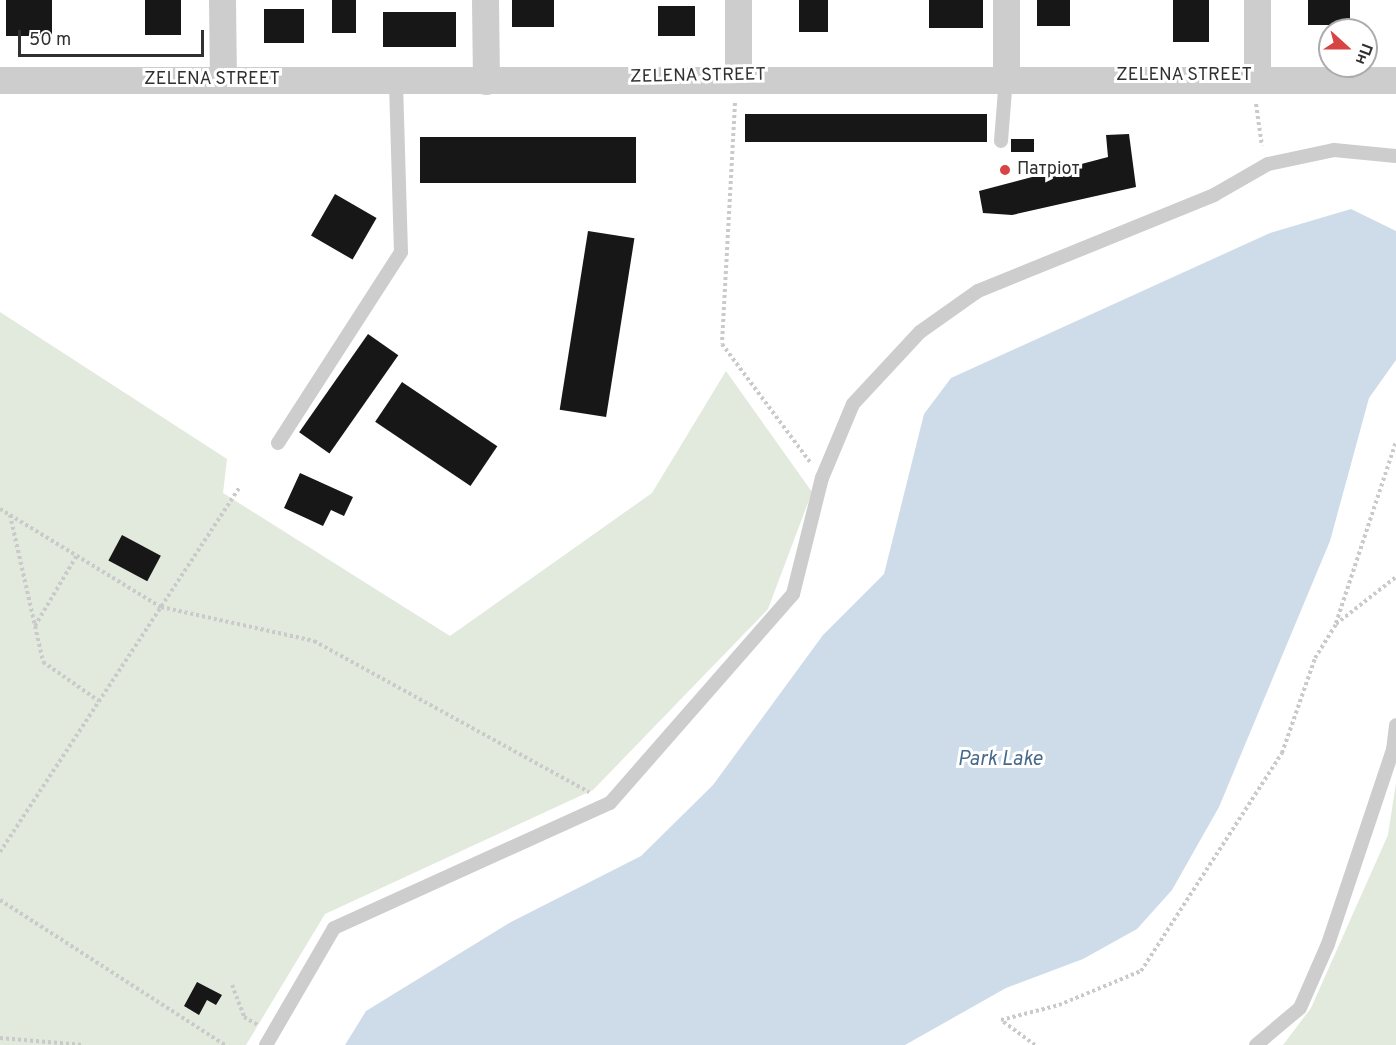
<!DOCTYPE html>
<meta charset="utf-8">
<style>
body{margin:0}
#map{position:relative;width:1396px;height:1045px;overflow:hidden;background:#fff;font-family:Overpass,sans-serif}
div>[style]{position:absolute}
.green>*{inset:0;background:#e2e9dd}
.water>*{inset:0;background:#cedcea}
.building>*{inset:0;background:#171717;transform-origin:0 0}
.path>*{height:4px;margin-top:-2px;transform-origin:0;background:repeating-linear-gradient(90deg,#cacaca 0 3px,transparent 0 6px)}
.lane>*{height:14px;margin:-7px;padding:0 7px;transform-origin:7px;border-radius:7px;background:#cdcdcd}
.street>*{height:27px;margin:-13.5px;padding:0 13.5px;transform-origin:13.5px;border-radius:13.5px;background:#cdcdcd}
.dots>*{width:16px;height:16px;translate:-50% -50%;box-sizing:border-box;border:3px solid #fff;border-radius:50%}
span{translate:-50% -50%;white-space:nowrap;text-align:center;line-height:1.15;-webkit-text-stroke:6px #fff;paint-order:stroke}
.street-label{font-size:18px;color:#303030}
.poi-label{font-size:18px;color:#303030}
.left{translate:0 -50%;text-align:left}
.water-label{font-size:20px;color:#456a8c;font-style:italic}
.north{position:absolute;left:1318px;top:18px;width:60px;height:60px;box-sizing:border-box;background:#fff;border:2px solid #acacac;border-radius:50%;rotate:111deg;font-size:16px;font-weight:700;line-height:24px;text-align:center;color:#303030}
.north::after{content:'';display:block;margin:auto;width:21px;height:27px;background:#d64543;clip-path:polygon(50% 0,100% 100%,50% 72%,0 100%)}
.scale{position:absolute;left:18px;top:30px;width:186px;height:27px;box-sizing:border-box;border:3px solid #303030;border-top:0;padding-left:8px;font-size:18px;line-height:21px;white-space:nowrap;color:#303030;-webkit-text-stroke:4px #fff;paint-order:stroke}
</style>
<div id="map">
<div class="green">
<i style="clip-path:polygon(0 312px,227px 459px,223px 493px,450px 636px,652px 493px,726px 371px,812px 492px,768px 609px,593px 790px,325px 914px,246px 1045px,0 1045px)"></i>
<i style="clip-path:polygon(1396px 783px,1396px 1045px,1283px 1045px,1311px 1008px,1388px 835px)"></i>
</div>
<div class="water">
<i style="clip-path:polygon(1351px 209px,1396px 231px,1396px 360px,1369px 398px,1330px 541px,1219px 807px,1172px 890px,1137px 929px,1083px 959px,1006px 988px,905px 1045px,345px 1045px,366px 1011px,511px 922px,641px 856px,713px 785px,823px 635px,884px 574px,924px 414px,951px 378px,1270px 233px)"></i>
</div>
<div class="building">
<i style="left:6px;top:0;width:46px;height:36px"></i>
<i style="left:145px;top:0;width:36px;height:35px"></i>
<i style="left:332px;top:0;width:24px;height:33px"></i>
<i style="left:512px;top:0;width:42px;height:27px"></i>
<i style="left:799px;top:0;width:29px;height:32px"></i>
<i style="left:929px;top:0;width:54px;height:28px"></i>
<i style="left:1037px;top:0;width:33px;height:26px"></i>
<i style="left:1173px;top:0;width:36px;height:42px"></i>
<i style="left:1308px;top:0;width:42px;height:25px"></i>
<i style="left:658px;top:6px;width:37px;height:30px"></i>
<i style="left:264px;top:9px;width:40px;height:34px"></i>
<i style="left:456px;top:12px;width:35px;height:73px;rotate:90deg"></i>
<i style="left:745px;top:114px;width:242px;height:28px"></i>
<i style="clip-path:polygon(1129px 134px,1136px 187px,1012px 215px,983px 213px,979px 191px,1108px 157px,1106px 135px)"></i>
<i style="left:636px;top:137px;width:46px;height:216px;rotate:90deg"></i>
<i style="left:1034px;top:139px;width:13px;height:23px;rotate:90deg"></i>
<i style="left:335px;top:194px;width:48px;height:48px;rotate:30deg"></i>
<i style="left:588px;top:231px;width:47px;height:181px;rotate:9deg"></i>
<i style="left:368px;top:334px;width:37px;height:120px;rotate:35deg"></i>
<i style="left:402px;top:382px;width:115px;height:48px;rotate:34deg"></i>
<i style="clip-path:polygon(300px 473px,353px 497px,344px 516px,331px 510px,323px 526px,284px 508px)"></i>
<i style="left:122px;top:535px;width:44px;height:29px;rotate:28deg"></i>
<i style="clip-path:polygon(197px 982px,222px 995px,216px 1005px,207px 1000px,199px 1015px,184px 1006px)"></i>
</div>
<div class="path">
<i style="left:735px;top:103px;width:241px;rotate:93.1deg"></i>
<i style="left:722px;top:344px;width:147px;rotate:53.3deg"></i>
<i style="left:1256px;top:104px;width:42px;rotate:81.9deg"></i>
<i style="left:0;top:509px;width:12px;rotate:31deg"></i>
<i style="left:10px;top:515px;width:151px;rotate:77.3deg"></i>
<i style="left:43px;top:662px;width:68px;rotate:34.9deg"></i>
<i style="left:10px;top:515px;width:177px;rotate:31.4deg"></i>
<i style="left:161px;top:607px;width:157px;rotate:12.5deg"></i>
<i style="left:314px;top:641px;width:314px;rotate:28.8deg"></i>
<i style="left:1336px;top:623px;width:191px;rotate:-71.7deg"></i>
<i style="left:35px;top:626px;width:82px;rotate:-59.4deg"></i>
<i style="left:0;top:852px;width:437px;rotate:-56.7deg"></i>
<i style="left:0;top:900px;width:268px;rotate:32.8deg"></i>
<i style="left:232px;top:985px;width:34px;rotate:69deg"></i>
<i style="left:244px;top:1017px;width:16px;rotate:30deg"></i>
<i style="left:0;top:1038px;width:84px;rotate:4.8deg"></i>
<i style="left:1035px;top:1045px;width:42px;rotate:-143.7deg"></i>
<i style="left:1001px;top:1020px;width:60px;rotate:-14.5deg"></i>
<i style="left:1059px;top:1005px;width:89px;rotate:-22.5deg"></i>
<i style="left:1141px;top:971px;width:260px;rotate:-57.1deg"></i>
<i style="left:1282px;top:753px;width:101px;rotate:-70.8deg"></i>
<i style="left:1315px;top:658px;width:40px;rotate:-58deg"></i>
<i style="left:1336px;top:624px;width:76px;rotate:-38.1deg"></i>
</div>
<div class="lane">
<i style="left:1001px;top:141px;width:64px;rotate:-85.5deg"></i>
<i style="left:278px;top:443px;width:227px;rotate:-57.2deg"></i>
<i style="left:401px;top:252px;width:172px;rotate:-91.7deg"></i>
<i style="left:266px;top:1045px;width:135px;rotate:-59.8deg"></i>
<i style="left:334px;top:928px;width:303px;rotate:-24.4deg"></i>
<i style="left:610px;top:803px;width:278px;rotate:-48.8deg"></i>
<i style="left:793px;top:594px;width:120px;rotate:-76deg"></i>
<i style="left:822px;top:478px;width:80px;rotate:-67.3deg"></i>
<i style="left:853px;top:404px;width:98px;rotate:-47.1deg"></i>
<i style="left:920px;top:332px;width:71px;rotate:-35.3deg"></i>
<i style="left:978px;top:291px;width:255px;rotate:-22.1deg"></i>
<i style="left:1214px;top:195px;width:62px;rotate:-29.9deg"></i>
<i style="left:1268px;top:164px;width:67px;rotate:-12deg"></i>
<i style="left:1334px;top:150px;width:62px;rotate:5.5deg"></i>
<i style="left:1256px;top:1045px;width:57px;rotate:-40.1deg"></i>
<i style="left:1300px;top:1008px;width:70px;rotate:-66.4deg"></i>
<i style="left:1328px;top:944px;width:205px;rotate:-71.5deg"></i>
<i style="left:1393px;top:750px;width:25px;rotate:-83deg"></i>
</div>
<div class="street">
<i style="left:222px;top:0;width:79px;rotate:89.3deg"></i>
<i style="left:485px;top:0;width:81px;rotate:89.3deg"></i>
<i style="left:738px;top:0;width:76px;rotate:90deg"></i>
<i style="left:1006px;top:0;width:77px;rotate:90deg"></i>
<i style="left:1257px;top:0;width:76px;rotate:90deg"></i>
<i style="left:0;top:80px;width:1396px"></i>
</div>
<div class="dots">
<i style="left:1005px;top:170px;background:#d64543"></i>
</div>
<div class="street-label">
<span style="left:1184px;top:76px">ZELENA STREET</span>
<span style="left:698px;top:77px;rotate:-1deg">ZELENA STREET</span>
<span style="left:212px;top:80px">ZELENA STREET</span>
</div>
<div class="poi-label">
<span class="left" style="left:1017px;top:170px">Патріот</span>
</div>
<div class="water-label">
<span style="left:1000px;top:760px">Park Lake</span>
</div>
<div class="north">Пн</div>
<div class="scale">50 m</div>
</div>
